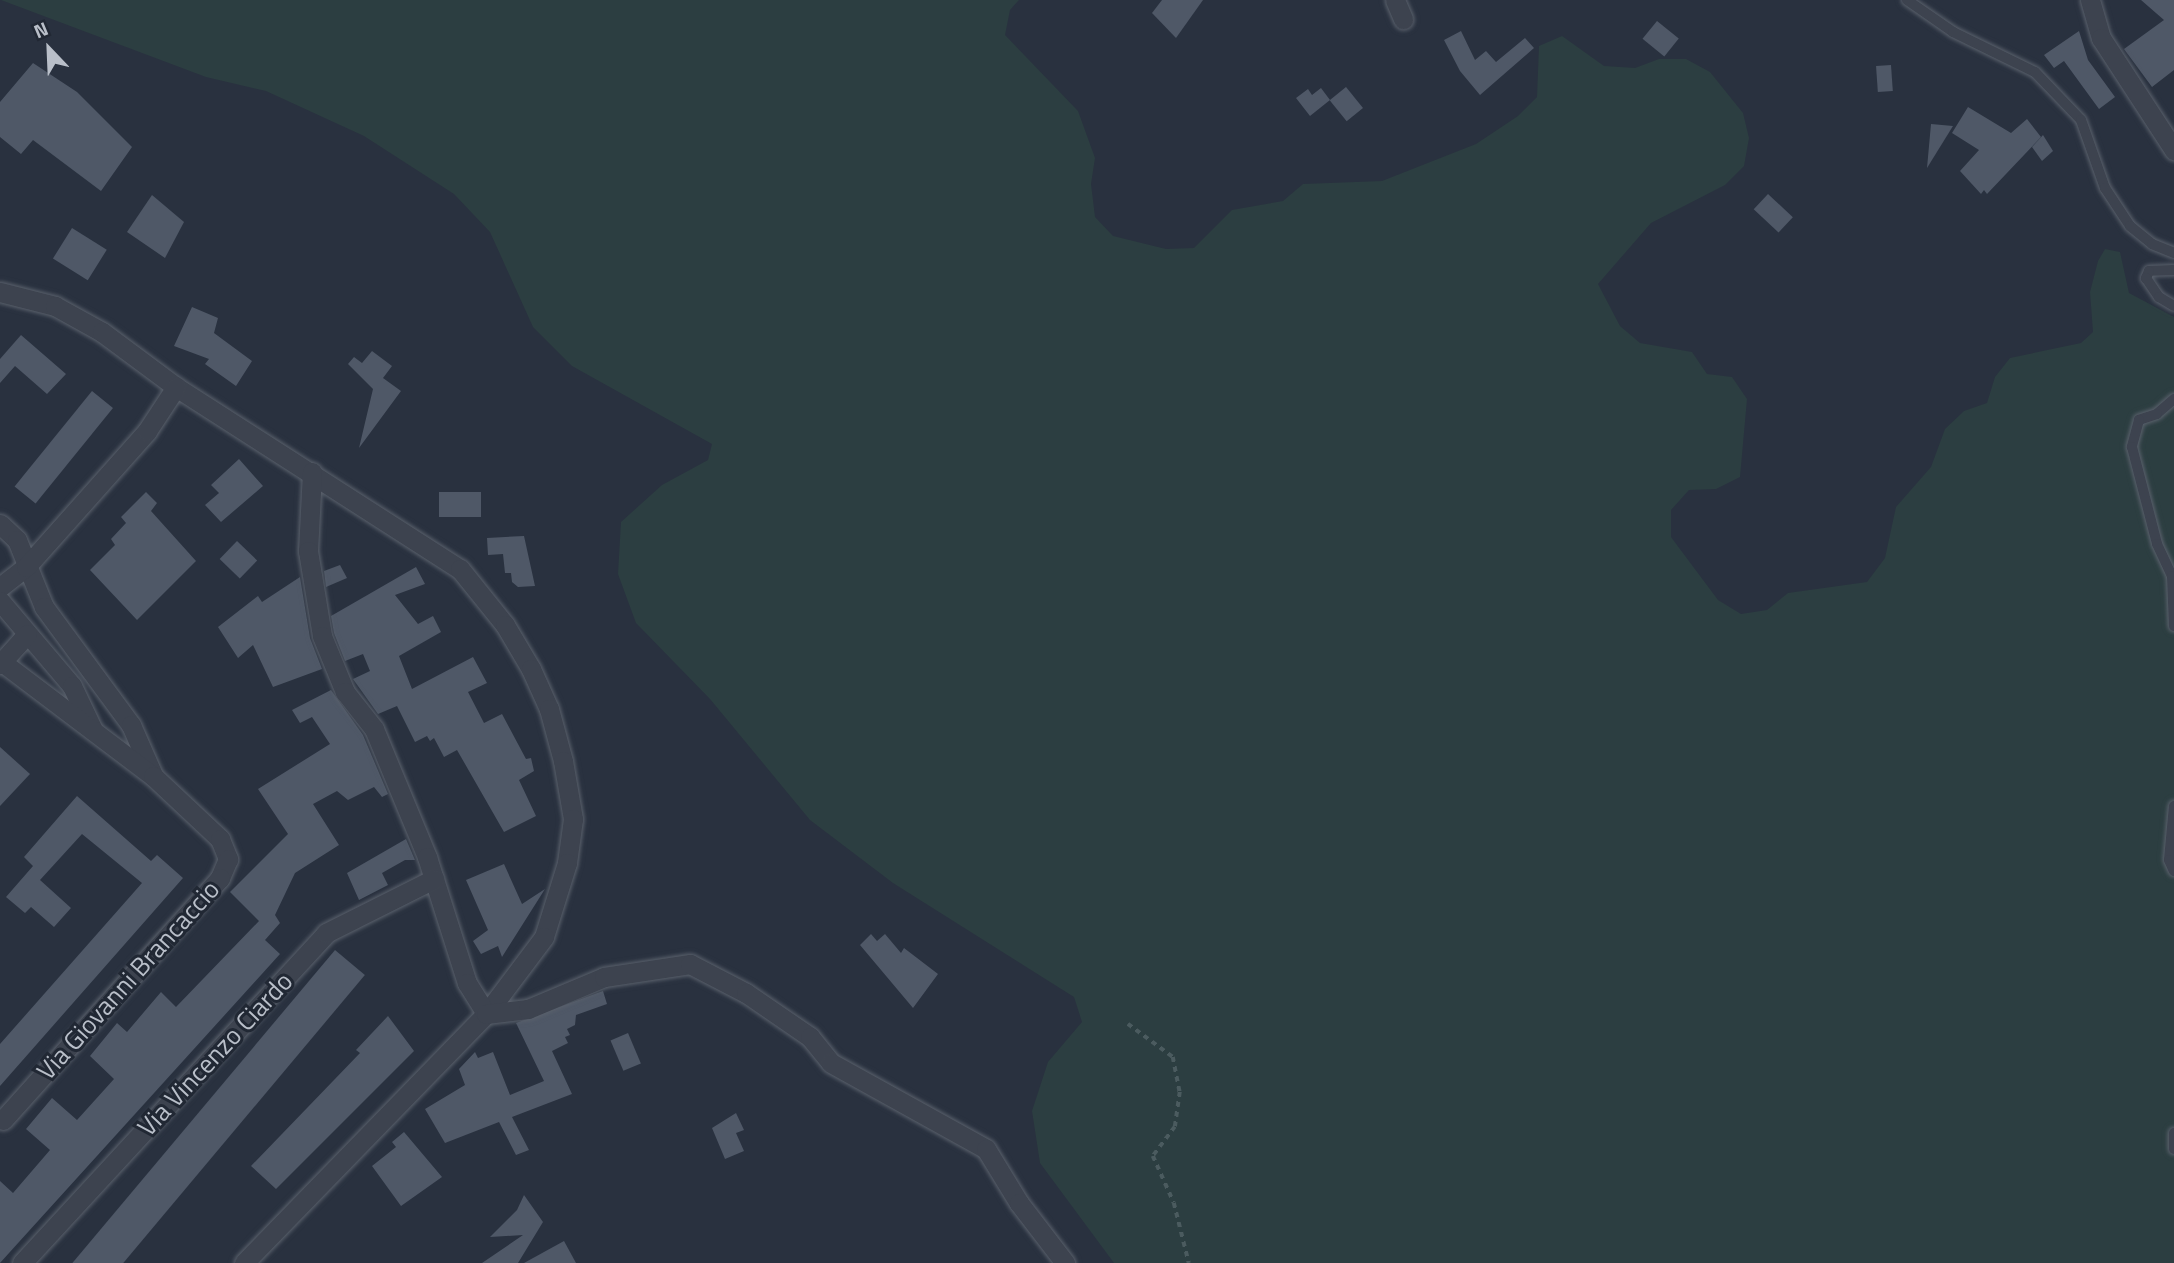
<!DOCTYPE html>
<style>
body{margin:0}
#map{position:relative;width:2174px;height:1263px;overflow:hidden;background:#29313f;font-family:"Titillium Web",sans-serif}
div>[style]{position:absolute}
.green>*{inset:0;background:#2c3e41}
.building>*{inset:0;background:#4f5867;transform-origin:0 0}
.path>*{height:3.5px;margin-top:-1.75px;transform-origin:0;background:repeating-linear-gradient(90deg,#4b5b5f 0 5px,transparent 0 10px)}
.roads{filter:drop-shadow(0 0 2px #5a616c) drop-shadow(0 0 2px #5a616c)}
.service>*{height:10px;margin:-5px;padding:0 5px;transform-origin:5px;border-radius:5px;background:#3d434f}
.minor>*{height:19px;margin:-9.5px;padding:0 9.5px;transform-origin:9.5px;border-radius:9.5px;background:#3d434f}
span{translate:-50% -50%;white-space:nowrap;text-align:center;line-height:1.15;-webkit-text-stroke:6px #212834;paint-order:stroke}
.street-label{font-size:26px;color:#b9bfc9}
.north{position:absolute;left:14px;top:14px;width:70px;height:70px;-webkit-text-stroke:5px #212834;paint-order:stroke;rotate:337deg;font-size:19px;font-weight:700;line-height:28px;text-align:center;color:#b9bfc9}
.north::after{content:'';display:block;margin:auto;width:24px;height:32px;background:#b9bfc9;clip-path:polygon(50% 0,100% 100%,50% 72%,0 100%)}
</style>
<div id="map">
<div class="green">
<i style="clip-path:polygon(1px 0,1019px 0,1010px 10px,1005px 35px,1078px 111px,1095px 158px,1091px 184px,1095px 217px,1113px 236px,1166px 249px,1194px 248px,1232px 210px,1283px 201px,1303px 184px,1382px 181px,1476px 144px,1518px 116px,1537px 97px,1539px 46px,1562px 36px,1604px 66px,1635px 68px,1659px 59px,1686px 59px,1710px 72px,1743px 113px,1749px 138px,1744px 166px,1725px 185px,1651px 223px,1598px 284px,1620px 326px,1640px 343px,1692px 352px,1707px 374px,1732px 377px,1747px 399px,1740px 477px,1716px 489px,1689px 490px,1671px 510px,1671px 537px,1718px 600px,1741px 614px,1767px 610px,1788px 593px,1867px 582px,1885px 558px,1896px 507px,1931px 467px,1945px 429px,1964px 411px,1987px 403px,1995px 377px,2010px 358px,2081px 343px,2093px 332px,2090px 292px,2098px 261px,2105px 249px,2120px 252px,2129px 293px,2174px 317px,2174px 1263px,1114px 1263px,1040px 1163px,1032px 1111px,1048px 1062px,1082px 1022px,1074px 997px,893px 883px,810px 820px,710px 699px,636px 623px,618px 574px,621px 522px,662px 485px,708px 460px,712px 444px,572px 366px,533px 327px,490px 232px,454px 194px,364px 136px,266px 91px,206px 77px)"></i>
</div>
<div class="building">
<i style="clip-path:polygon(1162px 0,1203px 0,1176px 38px,1152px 13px)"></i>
<i style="clip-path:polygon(2141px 0,2174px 0,2174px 70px,2152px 87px,2124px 49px,2164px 20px)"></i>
<i style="left:1657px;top:21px;width:28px;height:23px;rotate:39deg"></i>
<i style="clip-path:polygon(1461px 31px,1475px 60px,1486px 51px,1496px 62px,1525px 38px,1534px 48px,1480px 95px,1460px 71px,1444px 40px)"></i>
<i style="clip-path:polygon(2079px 31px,2088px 60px,2115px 97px,2099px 109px,2064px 61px,2054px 68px,2044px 55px)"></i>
<i style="clip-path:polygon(33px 63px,77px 92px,132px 147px,101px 191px,33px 140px,21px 154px,0 137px,0 102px)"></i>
<i style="left:1891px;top:65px;width:26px;height:15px;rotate:86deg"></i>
<i style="left:1346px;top:87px;width:27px;height:21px;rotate:51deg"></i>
<i style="clip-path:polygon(1321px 88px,1330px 100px,1310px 116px,1296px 98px,1308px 89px,1312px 95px)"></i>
<i style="clip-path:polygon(1968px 107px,2011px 133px,2027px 119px,2041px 137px,1987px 194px,1984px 190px,1981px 194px,1960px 171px,1979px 150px,1952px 133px)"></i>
<i style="clip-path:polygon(1931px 124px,1953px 126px,1927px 168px)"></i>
<i style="clip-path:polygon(2043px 135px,2053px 151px,2042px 161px,2032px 147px)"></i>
<i style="left:1768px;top:194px;width:34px;height:21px;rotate:43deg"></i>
<i style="clip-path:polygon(152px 195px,184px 222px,165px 258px,127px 232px)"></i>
<i style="left:72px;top:228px;width:41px;height:36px;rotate:32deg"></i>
<i style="clip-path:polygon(192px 307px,218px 318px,214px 333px,252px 361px,236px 386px,205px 364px,209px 359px,174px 346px)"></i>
<i style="clip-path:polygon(21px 335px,66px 374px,47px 394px,15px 366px,0 383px,0 359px)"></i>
<i style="clip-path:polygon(372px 351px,392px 366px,383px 378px,401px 391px,359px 448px,373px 389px,348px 364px,354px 357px,362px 363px)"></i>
<i style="left:92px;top:391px;width:27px;height:123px;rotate:39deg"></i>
<i style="clip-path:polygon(239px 459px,263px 486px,221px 522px,205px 505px,219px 493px,211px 485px)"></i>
<i style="clip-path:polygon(146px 492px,157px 503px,151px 511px,196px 561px,137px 620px,90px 570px,115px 545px,111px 539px,126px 523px,121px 517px)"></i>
<i style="left:439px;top:492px;width:42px;height:25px"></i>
<i style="clip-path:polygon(524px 536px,535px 586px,518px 587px,512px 582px,511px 573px,505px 573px,503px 554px,488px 555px,487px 538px)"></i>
<i style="left:237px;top:541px;width:28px;height:25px;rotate:44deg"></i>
<i style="clip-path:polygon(340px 565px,347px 578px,326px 587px,324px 571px)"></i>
<i style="clip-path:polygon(416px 567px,425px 584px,395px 595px,418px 624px,433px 616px,441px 632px,399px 656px,412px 689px,473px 657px,487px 683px,468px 692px,484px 723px,502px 714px,526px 759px,531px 758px,534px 771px,519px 780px,536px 816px,504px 832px,457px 750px,444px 757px,434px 738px,430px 741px,427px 736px,415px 742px,397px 706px,378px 714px,353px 679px,370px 671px,363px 654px,345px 661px,334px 633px,331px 616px)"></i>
<i style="clip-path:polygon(300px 577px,310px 638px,322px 669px,273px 687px,253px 645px,238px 658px,218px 627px,258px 596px,262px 602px)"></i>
<i style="clip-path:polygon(331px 690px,363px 735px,388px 794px,382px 797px,374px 787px,348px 800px,337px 791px,313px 804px,339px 845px,295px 873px,275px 915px,280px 923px,265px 940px,280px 954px,0 1263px,0 1181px,13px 1193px,50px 1150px,26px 1129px,52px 1098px,77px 1120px,114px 1079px,90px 1056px,117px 1023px,127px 1032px,161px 992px,176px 1007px,259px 921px,230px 892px,288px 834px,258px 789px,330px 744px,312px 717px,300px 723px,292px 710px)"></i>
<i style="clip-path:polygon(0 747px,30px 774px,0 806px)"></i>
<i style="clip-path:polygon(77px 796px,151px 861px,157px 855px,183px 878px,0 1086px,0 1044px,142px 883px,82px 834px,40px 880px,71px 908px,54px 927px,31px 907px,25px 913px,6px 897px,33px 866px,24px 857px)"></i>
<i style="clip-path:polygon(406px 839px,415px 860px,405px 860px,382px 873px,388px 885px,359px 900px,347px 873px)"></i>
<i style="clip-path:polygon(504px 864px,522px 904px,545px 889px,502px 957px,498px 946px,481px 954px,473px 941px,488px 930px,466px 880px)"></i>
<i style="clip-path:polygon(871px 934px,877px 941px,885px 934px,901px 953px,904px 948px,938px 974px,913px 1008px,860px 945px)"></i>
<i style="left:335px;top:950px;width:39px;height:419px;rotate:40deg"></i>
<i style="clip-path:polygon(603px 991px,607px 1004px,576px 1015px,575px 1025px,567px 1029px,570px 1035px,565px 1037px,568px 1043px,552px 1051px,572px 1094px,512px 1117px,529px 1150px,516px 1155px,499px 1122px,445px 1143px,425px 1109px,465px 1085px,459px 1069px,475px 1052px,478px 1058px,493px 1052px,510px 1095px,544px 1081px,516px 1023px)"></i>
<i style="clip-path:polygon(388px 1016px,414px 1051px,276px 1189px,251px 1166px,360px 1053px,356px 1050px)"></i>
<i style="left:628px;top:1033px;width:33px;height:19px;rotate:67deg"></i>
<i style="clip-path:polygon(736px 1113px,744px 1130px,736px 1133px,744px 1151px,725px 1159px,712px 1128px)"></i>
<i style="clip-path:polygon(404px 1132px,442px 1177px,401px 1206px,372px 1166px,396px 1147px,392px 1142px)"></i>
<i style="clip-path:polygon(524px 1195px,543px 1222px,518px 1263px,482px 1263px,523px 1235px,490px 1237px,517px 1210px)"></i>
<i style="clip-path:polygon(564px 1241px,576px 1263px,524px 1263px)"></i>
</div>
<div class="path">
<i style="left:1128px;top:1024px;width:56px;rotate:36.3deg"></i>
<i style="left:1173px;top:1057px;width:36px;rotate:79deg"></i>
<i style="left:1180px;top:1092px;width:35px;rotate:98deg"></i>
<i style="left:1175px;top:1127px;width:36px;rotate:127deg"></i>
<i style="left:1153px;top:1156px;width:51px;rotate:65.9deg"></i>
<i style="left:1174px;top:1203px;width:62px;rotate:76deg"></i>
</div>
<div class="roads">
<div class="service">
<i style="left:1907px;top:0;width:56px;rotate:34.8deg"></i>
<i style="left:1953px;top:32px;width:91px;rotate:26deg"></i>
<i style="left:2035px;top:72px;width:66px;rotate:46.2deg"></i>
<i style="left:2081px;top:120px;width:72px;rotate:70.6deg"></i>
<i style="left:2105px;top:188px;width:45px;rotate:56.7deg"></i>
<i style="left:2130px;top:226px;width:28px;rotate:39deg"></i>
<i style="left:2152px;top:244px;width:24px;rotate:22deg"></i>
<i style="left:2174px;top:270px;width:25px;rotate:178deg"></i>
<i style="left:2149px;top:271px;width:8px;rotate:113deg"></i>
<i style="left:2146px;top:278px;width:23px;rotate:56deg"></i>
<i style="left:2159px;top:297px;width:17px;rotate:31deg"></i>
<i style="left:2174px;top:399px;width:23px;rotate:139deg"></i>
<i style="left:2157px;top:414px;width:19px;rotate:162deg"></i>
<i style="left:2139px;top:420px;width:28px;rotate:105deg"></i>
<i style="left:2132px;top:447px;width:100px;rotate:75.5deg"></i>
<i style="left:2157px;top:544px;width:35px;rotate:65deg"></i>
<i style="left:2172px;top:576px;width:50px;rotate:87.7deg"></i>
<i style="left:2174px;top:806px;width:54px;rotate:95.3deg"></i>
<i style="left:2169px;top:860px;width:12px;rotate:66deg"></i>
<i style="left:2174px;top:1133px;width:16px;rotate:90deg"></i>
</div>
<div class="minor">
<i style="left:1395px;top:0;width:21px;rotate:67deg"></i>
<i style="left:2090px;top:0;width:40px;rotate:74deg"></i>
<i style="left:2101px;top:38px;width:134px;rotate:56.9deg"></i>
<i style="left:0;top:292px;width:57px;rotate:14.3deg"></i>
<i style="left:55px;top:306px;width:54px;rotate:29deg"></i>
<i style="left:102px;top:332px;width:92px;rotate:36.6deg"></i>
<i style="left:176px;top:387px;width:337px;rotate:32.7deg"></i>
<i style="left:460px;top:569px;width:72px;rotate:51.2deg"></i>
<i style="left:505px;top:625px;width:51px;rotate:59.4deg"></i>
<i style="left:531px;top:669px;width:44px;rotate:65.8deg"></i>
<i style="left:549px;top:709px;width:54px;rotate:74.9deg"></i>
<i style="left:563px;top:761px;width:59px;rotate:80.2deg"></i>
<i style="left:573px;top:819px;width:44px;rotate:97.8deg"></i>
<i style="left:567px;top:863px;width:77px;rotate:107.3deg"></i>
<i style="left:544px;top:937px;width:96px;rotate:127deg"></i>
<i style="left:486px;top:1014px;width:347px;rotate:134.2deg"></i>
<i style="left:312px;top:472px;width:79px;rotate:92.9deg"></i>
<i style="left:308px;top:551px;width:86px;rotate:80.6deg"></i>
<i style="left:322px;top:636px;width:61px;rotate:67.7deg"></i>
<i style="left:345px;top:692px;width:47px;rotate:51.9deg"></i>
<i style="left:374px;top:729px;width:139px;rotate:67.5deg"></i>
<i style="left:427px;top:857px;width:132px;rotate:72.4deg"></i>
<i style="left:467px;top:983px;width:36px;rotate:58deg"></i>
<i style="left:486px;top:1014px;width:42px;rotate:-6.8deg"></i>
<i style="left:528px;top:1009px;width:82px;rotate:-22.8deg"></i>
<i style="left:604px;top:977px;width:87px;rotate:-8.6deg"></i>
<i style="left:690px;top:964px;width:63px;rotate:27.4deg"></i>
<i style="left:746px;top:993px;width:78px;rotate:34.5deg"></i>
<i style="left:810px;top:1037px;width:33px;rotate:51deg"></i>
<i style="left:831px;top:1063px;width:177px;rotate:29deg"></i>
<i style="left:986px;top:1149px;width:63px;rotate:58.6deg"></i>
<i style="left:1019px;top:1203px;width:76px;rotate:52.5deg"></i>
<i style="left:0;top:524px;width:23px;rotate:43deg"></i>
<i style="left:17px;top:540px;width:72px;rotate:68.1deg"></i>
<i style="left:44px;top:607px;width:147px;rotate:53.6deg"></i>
<i style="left:131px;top:725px;width:55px;rotate:66.3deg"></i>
<i style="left:0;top:587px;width:33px;rotate:-38deg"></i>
<i style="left:26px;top:567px;width:182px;rotate:-48.3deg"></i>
<i style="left:147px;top:431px;width:53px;rotate:-56.6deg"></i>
<i style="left:0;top:601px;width:111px;rotate:49.7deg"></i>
<i style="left:72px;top:686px;width:49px;rotate:64.5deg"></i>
<i style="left:2px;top:662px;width:189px;rotate:37.1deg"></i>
<i style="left:153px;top:776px;width:92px;rotate:43.2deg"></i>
<i style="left:220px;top:839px;width:22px;rotate:68deg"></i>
<i style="left:228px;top:859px;width:21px;rotate:113deg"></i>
<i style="left:220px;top:878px;width:325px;rotate:131.9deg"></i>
<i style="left:0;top:664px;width:40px;rotate:-48deg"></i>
<i style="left:22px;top:1263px;width:449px;rotate:-47.3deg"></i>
<i style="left:326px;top:933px;width:121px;rotate:-26.6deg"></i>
</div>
</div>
<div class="street-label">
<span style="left:128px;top:980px;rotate:-48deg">Via Giovanni Brancaccio</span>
<span style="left:215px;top:1054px;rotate:-47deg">Via Vincenzo Ciardo</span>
</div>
<div class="north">N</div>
</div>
